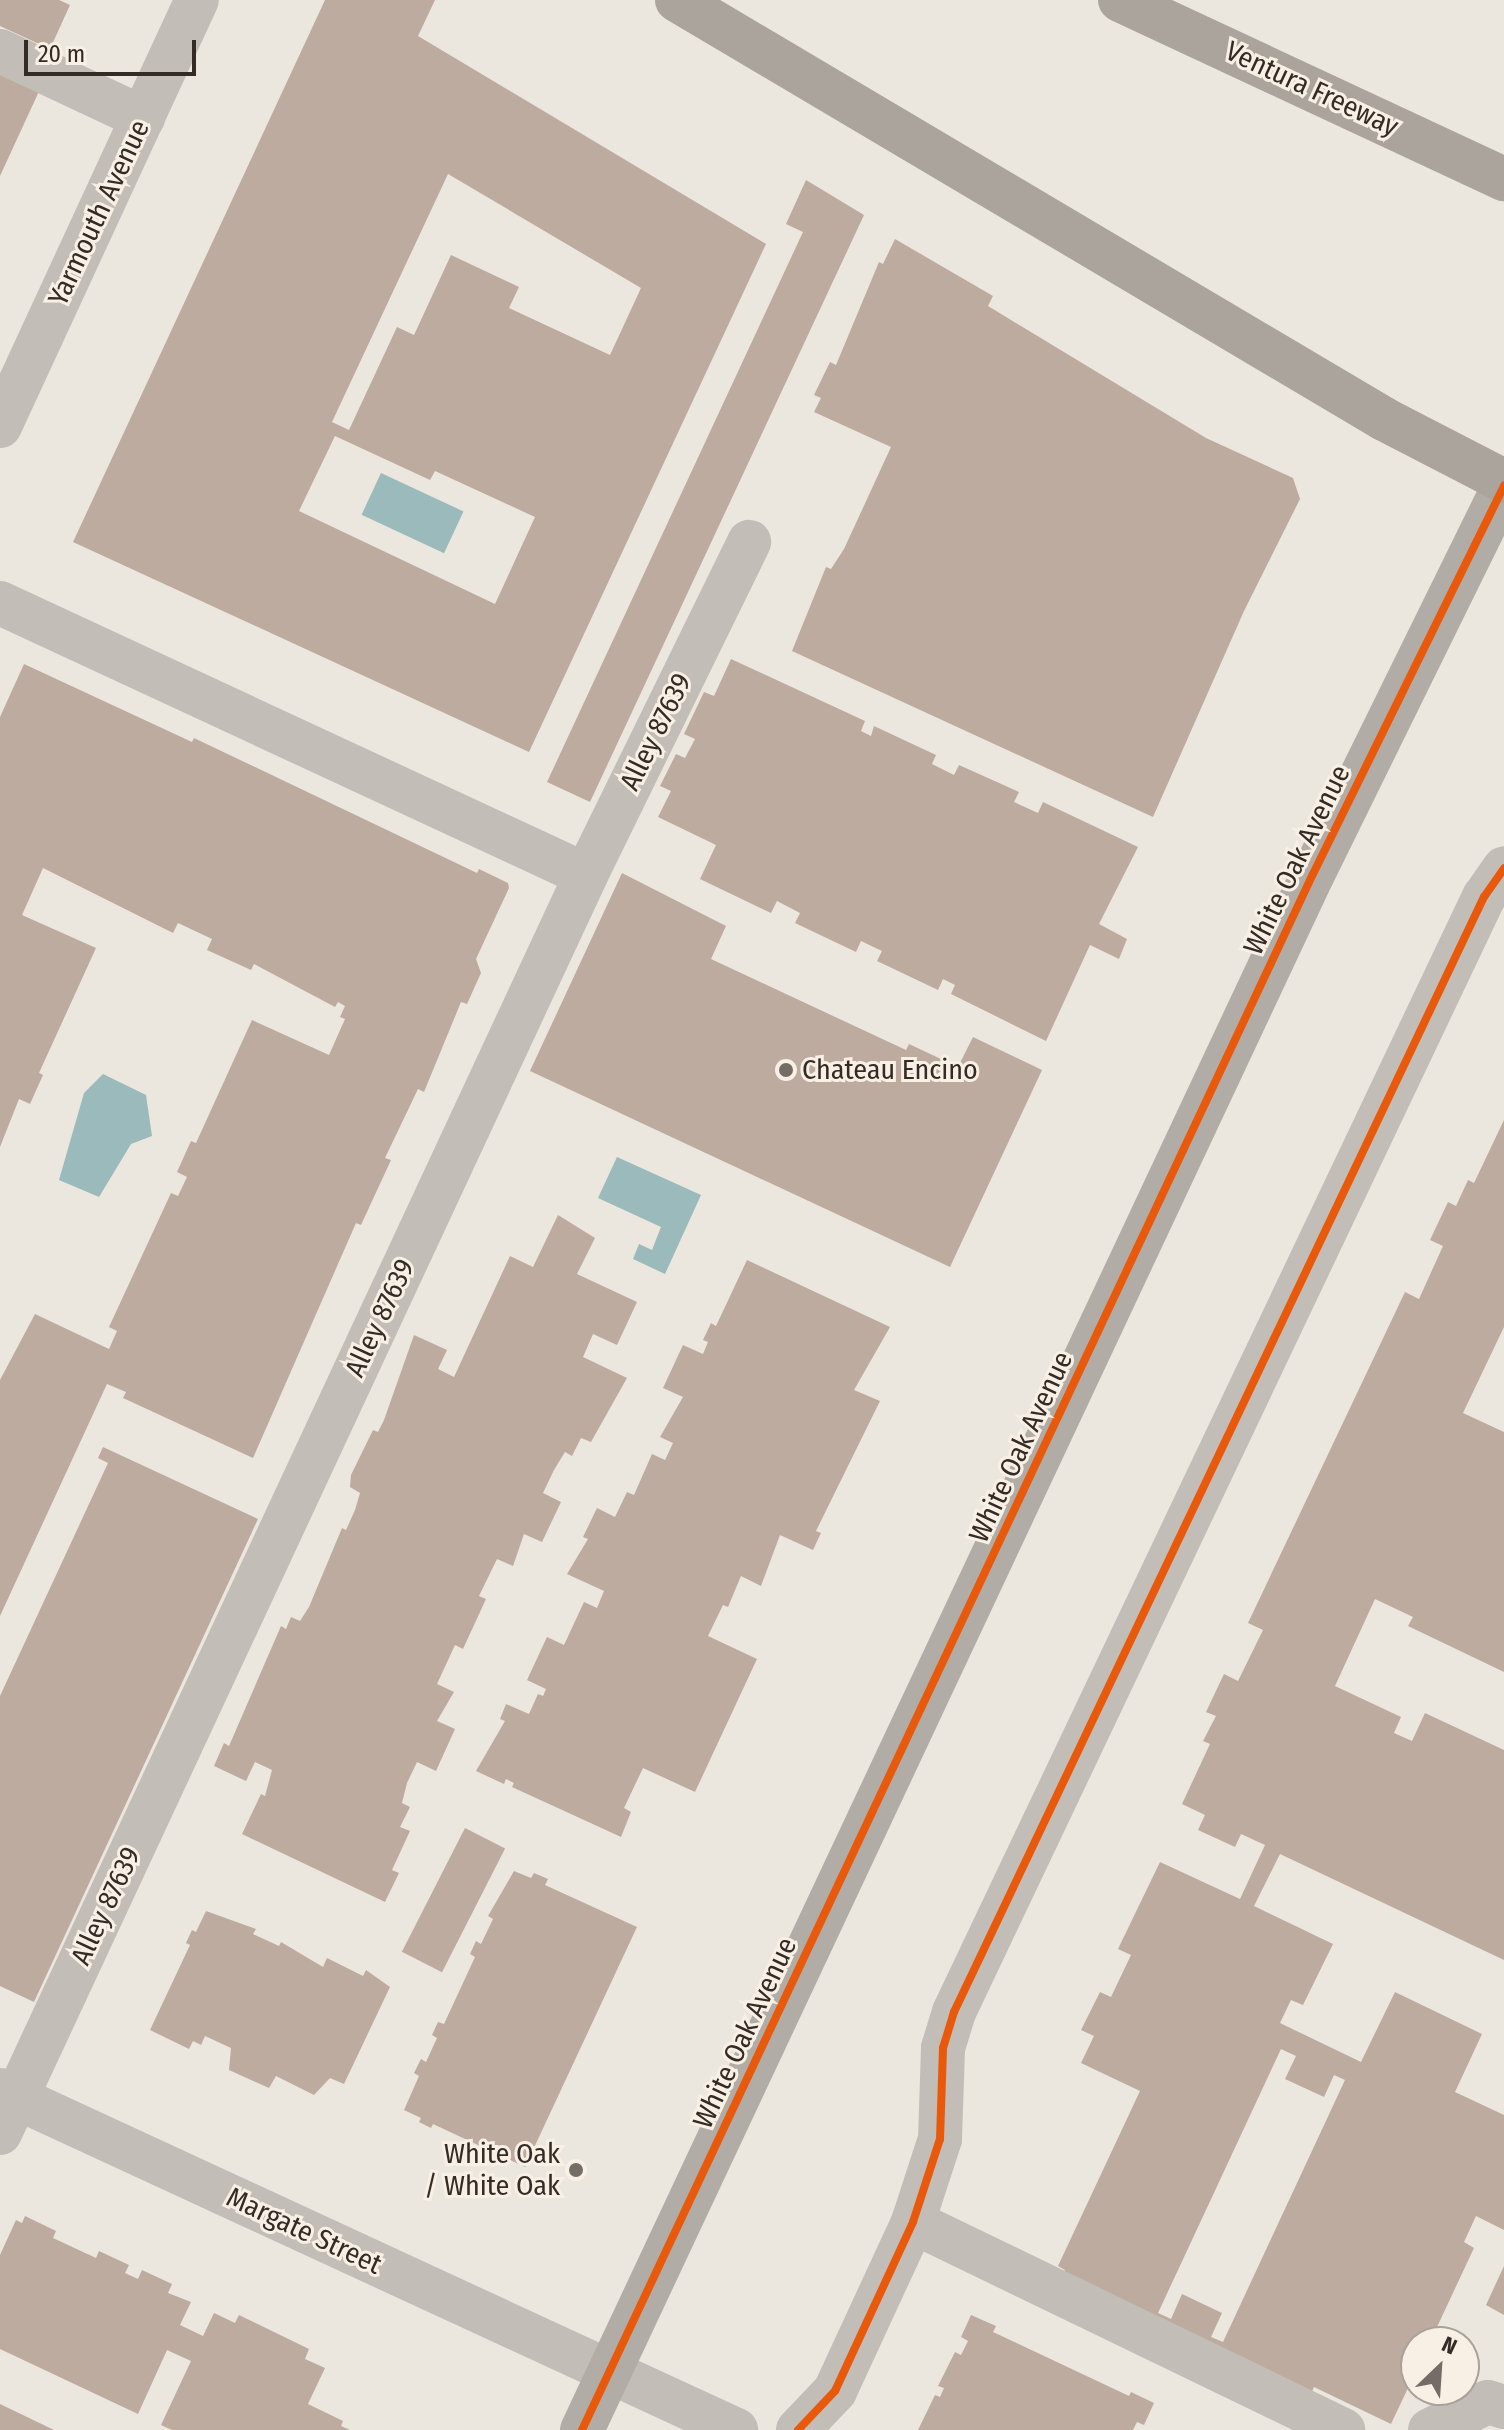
<!DOCTYPE html>
<style>
body{margin:0}
#map{position:relative;width:1504px;height:2430px;overflow:hidden;background:#ebe6de;font-family:"Fira Sans Condensed",sans-serif}
div>[style]{position:absolute}
.water>*{inset:0;background:#9bbabb;transform-origin:0 0}
.building>*{inset:0;background:#beaba0;transform-origin:0 0}
.minor>*{height:44px;margin:-22px;padding:0 22px;transform-origin:22px;border-radius:22px;background:#c3bdb7}
.major>*{height:44px;margin:-22px;padding:0 22px;transform-origin:22px;border-radius:22px;background:#b2aca6}
.highway>*{height:44px;margin:-22px;padding:0 22px;transform-origin:22px;border-radius:22px;background:#aaa49d}
.cycleway>*{height:8px;margin:-4px;padding:0 4px;transform-origin:4px;border-radius:4px;background:#e8590c}
.dots>*{width:22px;height:22px;translate:-50% -50%;box-sizing:border-box;border:4px solid #f8f0e5;border-radius:50%}
span{translate:-50% -50%;white-space:nowrap;text-align:center;line-height:1.15;-webkit-text-stroke:6px #f8f0e5;paint-order:stroke}
.street-label{font-size:28px;color:#342b26}
.poi-label{font-size:28px;color:#342b26}
.left{translate:0 -50%;text-align:left}
.right{translate:-100% -50%;text-align:right}
.north{position:absolute;left:1400px;top:2326px;width:80px;height:80px;box-sizing:border-box;background:#f8f0e5;border:2px solid #aaa199;border-radius:50%;rotate:25deg;font-size:22px;font-weight:700;line-height:32px;text-align:center;color:#342b26}
.north::after{content:'';display:block;margin:auto;width:28px;height:36px;background:#746c66;clip-path:polygon(50% 0,100% 100%,50% 72%,0 100%)}
.scale{position:absolute;left:24px;top:40px;width:172px;height:36px;box-sizing:border-box;border:4px solid #342b26;border-top:0;padding-left:10px;font-size:24px;line-height:28px;white-space:nowrap;color:#342b26;-webkit-text-stroke:6px #f8f0e5;paint-order:stroke}
</style>
<div id="map">
<div class="water">
<i style="left:381px;top:473px;width:91px;height:46px;rotate:25deg"></i>
<i style="clip-path:polygon(103px 1074px,146px 1095px,152px 1136px,131px 1144px,99px 1197px,59px 1180px,84px 1093px)"></i>
<i style="clip-path:polygon(617px 1157px,701px 1195px,665px 1274px,633px 1259px,639px 1244px,652px 1250px,661px 1227px,598px 1198px)"></i>
</div>
<div class="building">
<i style="clip-path:polygon(0 0,59px 0,70px 5px,50px 49px,0 26px)"></i>
<i style="clip-path:polygon(evenodd,325px 0,435px 0,418px 36px,766px 244px,529px 752px,73px 542px,325px 0,448px 174px,641px 288px,610px 355px,509px 308px,519px 287px,451px 255px,414px 335px,397px 327px,349px 430px,332px 422px,448px 174px,325px 0,335px 436px,430px 480px,435px 471px,535px 517px,495px 604px,299px 511px,335px 436px)"></i>
<i style="clip-path:polygon(0 68px,41px 87px,0 176px)"></i>
<i style="clip-path:polygon(806px 180px,864px 215px,590px 802px,547px 782px,803px 232px,786px 224px)"></i>
<i style="clip-path:polygon(895px 239px,993px 296px,988px 306px,1206px 438px,1293px 478px,1300px 499px,1244px 611px,1153px 817px,792px 651px,826px 567px,831px 569px,844px 549px,891px 447px,814px 412px,821px 398px,814px 395px,830px 362px,836px 365px,879px 262px,883px 264px)"></i>
<i style="clip-path:polygon(731px 659px,865px 721px,861px 731px,871px 736px,874px 726px,936px 755px,932px 764px,954px 775px,959px 765px,1019px 792px,1014px 802px,1038px 813px,1043px 802px,1138px 847px,1099px 924px,1127px 939px,1119px 959px,1090px 945px,1046px 1041px,951px 994px,955px 985px,943px 979px,938px 990px,877px 961px,882px 951px,861px 941px,856px 952px,795px 923px,800px 913px,777px 901px,771px 913px,700px 879px,716px 845px,658px 817px,671px 791px,660px 786px,676px 754px,685px 758px,695px 739px,684px 734px,704px 692px,714px 696px)"></i>
<i style="clip-path:polygon(24px 664px,192px 742px,194px 738px,477px 873px,479px 869px,508px 883px,509px 888px,476px 959px,481px 973px,467px 1004px,461px 1002px,424px 1092px,418px 1089px,385px 1158px,391px 1160px,361px 1225px,356px 1223px,253px 1458px,123px 1398px,126px 1392px,107px 1384px,0 1616px,0 1380px,35px 1314px,109px 1349px,117px 1331px,109px 1327px,171px 1193px,178px 1196px,187px 1177px,177px 1172px,191px 1141px,196px 1143px,252px 1020px,329px 1055px,345px 1019px,340px 1017px,345px 1006px,338px 1002px,335px 1007px,254px 964px,251px 970px,207px 950px,212px 939px,178px 923px,173px 933px,43px 868px,22px 915px,96px 948px,39px 1073px,43px 1075px,30px 1104px,19px 1099px,0 1147px,0 717px)"></i>
<i style="clip-path:polygon(622px 873px,726px 926px,711px 959px,906px 1050px,909px 1044px,958px 1067px,973px 1037px,1042px 1070px,950px 1267px,530px 1071px)"></i>
<i style="clip-path:polygon(evenodd,1504px 1120px,1504px 1327px,1463px 1413px,1504px 1432px,1504px 1672px,1408px 1626px,1413px 1617px,1375px 1599px,1335px 1686px,1401px 1717px,1394px 1733px,1412px 1741px,1425px 1713px,1504px 1750px,1504px 1960px,1280px 1854px,1254px 1906px,1333px 1944px,1303px 2005px,1291px 2000px,1280px 2023px,1361px 2062px,1395px 1992px,1482px 2034px,1455px 2092px,1504px 2115px,1504px 2230px,1476px 2216px,1464px 2242px,1474px 2248px,1430px 2342px,1416px 2342px,1416px 2371px,1391px 2424px,1314px 2387px,1310px 2396px,1061px 2277px,1065px 2270px,1058px 2266px,1140px 2091px,1081px 2063px,1094px 2036px,1081px 2030px,1100px 1992px,1111px 1997px,1131px 1955px,1118px 1949px,1160px 1862px,1240px 1899px,1265px 1845px,1241px 1834px,1235px 1847px,1198px 1830px,1205px 1815px,1182px 1804px,1210px 1744px,1203px 1741px,1216px 1716px,1206px 1712px,1224px 1674px,1238px 1681px,1263px 1630px,1248px 1623px,1405px 1292px,1419px 1299px,1443px 1246px,1430px 1240px,1448px 1202px,1456px 1206px,1468px 1180px,1474px 1183px,1504px 1120px,1281px 2049px,1296px 2056px,1285px 2079px,1324px 2097px,1334px 2075px,1345px 2080px,1223px 2342px,1211px 2337px,1222px 2313px,1182px 2294px,1171px 2319px,1158px 2313px,1281px 2049px)"></i>
<i style="clip-path:polygon(558px 1215px,595px 1238px,577px 1274px,637px 1302px,617px 1345px,593px 1334px,583px 1357px,627px 1378px,591px 1442px,581px 1438px,572px 1456px,565px 1452px,554px 1470px,543px 1493px,561px 1502px,542px 1542px,524px 1534px,513px 1566px,497px 1559px,479px 1596px,486px 1599px,463px 1649px,455px 1645px,437px 1684px,454px 1692px,437px 1721px,455px 1729px,436px 1771px,417px 1762px,407px 1783px,402px 1803px,410px 1807px,400px 1827px,410px 1831px,392px 1870px,399px 1873px,385px 1902px,242px 1834px,261px 1794px,265px 1796px,272px 1770px,255px 1762px,246px 1781px,214px 1766px,224px 1743px,229px 1746px,281px 1626px,286px 1629px,291px 1617px,300px 1621px,309px 1607px,342px 1528px,346px 1530px,355px 1510px,360px 1493px,350px 1487px,351px 1475px,373px 1430px,378px 1432px,384px 1420px,414px 1335px,447px 1350px,438px 1369px,454px 1377px,510px 1256px,533px 1267px)"></i>
<i style="clip-path:polygon(747px 1260px,890px 1327px,854px 1390px,880px 1401px,816px 1531px,821px 1533px,813px 1550px,780px 1535px,761px 1586px,741px 1576px,728px 1607px,723px 1605px,708px 1636px,757px 1659px,695px 1792px,643px 1768px,624px 1808px,631px 1812px,621px 1837px,512px 1787px,514px 1783px,506px 1779px,504px 1784px,476px 1771px,505px 1721px,500px 1719px,506px 1704px,529px 1714px,538px 1694px,543px 1696px,546px 1689px,527px 1680px,547px 1637px,564px 1645px,584px 1602px,597px 1608px,604px 1591px,567px 1574px,588px 1539px,583px 1537px,597px 1508px,615px 1517px,627px 1492px,634px 1495px,652px 1454px,665px 1460px,673px 1443px,660px 1437px,683px 1397px,663px 1388px,683px 1345px,703px 1354px,708px 1342px,703px 1340px,711px 1323px,716px 1326px)"></i>
<i style="clip-path:polygon(103px 1447px,258px 1519px,34px 2002px,0 1986px,0 1696px,108px 1463px,98px 1458px)"></i>
<i style="left:465px;top:1828px;width:45px;height:139px;rotate:27deg"></i>
<i style="clip-path:polygon(514px 1871px,531px 1878px,534px 1873px,548px 1879px,545px 1885px,637px 1927px,525px 2167px,433px 2124px,431px 2128px,419px 2122px,421px 2118px,404px 2110px,419px 2076px,414px 2073px,421px 2059px,426px 2062px,437px 2038px,432px 2035px,438px 2022px,444px 2024px,475px 1957px,470px 1954px,476px 1941px,481px 1944px,493px 1919px,488px 1916px)"></i>
<i style="clip-path:polygon(206px 1911px,256px 1929px,253px 1934px,279px 1946px,281px 1942px,323px 1967px,327px 1958px,363px 1976px,366px 1970px,390px 1987px,344px 2084px,330px 2078px,314px 2095px,276px 2076px,269px 2088px,229px 2070px,231px 2048px,205px 2036px,201px 2045px,193px 2041px,189px 2049px,150px 2030px,190px 1945px,186px 1943px,192px 1930px,196px 1932px)"></i>
<i style="clip-path:polygon(25px 2216px,56px 2231px,53px 2238px,96px 2258px,99px 2251px,129px 2265px,125px 2273px,138px 2279px,142px 2270px,172px 2284px,168px 2293px,191px 2302px,180px 2325px,203px 2336px,214px 2313px,235px 2323px,239px 2315px,309px 2349px,305px 2359px,325px 2368px,308px 2404px,343px 2421px,341px 2426px,350px 2430px,172px 2430px,161px 2425px,191px 2361px,167px 2350px,138px 2414px,0 2349px,0 2255px,16px 2220px,22px 2223px)"></i>
<i style="clip-path:polygon(1504px 2266px,1504px 2315px,1486px 2305px)"></i>
<i style="clip-path:polygon(971px 2315px,996px 2326px,993px 2332px,1129px 2396px,1131px 2392px,1154px 2403px,1144px 2425px,1137px 2422px,1133px 2430px,918px 2430px,935px 2395px,940px 2397px,944px 2388px,938px 2386px,955px 2352px,961px 2355px,968px 2341px,961px 2337px)"></i>
<i style="clip-path:polygon(0 2404px,54px 2430px,0 2430px)"></i>
</div>
<div class="minor">
<i style="left:0;top:51px;width:158px;rotate:25.1deg"></i>
<i style="left:0;top:426px;width:469px;rotate:-65.2deg"></i>
<i style="left:0;top:603px;width:646px;rotate:24.9deg"></i>
<i style="left:0;top:2090px;width:811px;rotate:24.79deg"></i>
<i style="left:0;top:2133px;width:1388px;rotate:-65.02deg"></i>
<i style="left:586px;top:875px;width:371px;rotate:-63.9deg"></i>
<i style="left:913px;top:2222px;width:478px;rotate:25.8deg"></i>
<i style="left:798px;top:2430px;width:54px;rotate:-46.5deg"></i>
<i style="left:835px;top:2391px;width:186px;rotate:-65.2deg"></i>
<i style="left:913px;top:2222px;width:87px;rotate:-72deg"></i>
<i style="left:940px;top:2139px;width:91px;rotate:-88.1deg"></i>
<i style="left:943px;top:2048px;width:38px;rotate:-73deg"></i>
<i style="left:954px;top:2012px;width:1235px;rotate:-64.58deg"></i>
<i style="left:1484px;top:897px;width:35px;rotate:-55deg"></i>
<i style="left:1430px;top:2430px;width:64px;rotate:-25.8deg"></i>
<i style="left:1488px;top:2402px;width:17px;rotate:17deg"></i>
</div>
<div class="major">
<i style="left:582px;top:2430px;width:1719px;rotate:-64.84deg"></i>
<i style="left:1313px;top:874px;width:433px;rotate:-63.8deg"></i>
</div>
<div class="highway">
<i style="left:677px;top:0;width:822px;rotate:30.65deg"></i>
<i style="left:1384px;top:419px;width:135px;rotate:27.3deg"></i>
<i style="left:1120px;top:0;width:424px;rotate:25deg"></i>
</div>
<div class="cycleway">
<i style="left:582px;top:2430px;width:1719px;rotate:-64.84deg"></i>
<i style="left:1313px;top:874px;width:433px;rotate:-63.8deg"></i>
<i style="left:798px;top:2430px;width:54px;rotate:-46.5deg"></i>
<i style="left:835px;top:2391px;width:186px;rotate:-65.2deg"></i>
<i style="left:913px;top:2222px;width:87px;rotate:-72deg"></i>
<i style="left:940px;top:2139px;width:91px;rotate:-88.1deg"></i>
<i style="left:943px;top:2048px;width:38px;rotate:-73deg"></i>
<i style="left:954px;top:2012px;width:1235px;rotate:-64.58deg"></i>
<i style="left:1484px;top:897px;width:35px;rotate:-55deg"></i>
</div>
<div class="dots">
<i style="left:786px;top:1070px;background:#746c66"></i>
<i style="left:576px;top:2170px;background:#746c66"></i>
</div>
<div class="street-label">
<span style="left:1312px;top:89px;rotate:25deg">Ventura Freeway</span>
<span style="left:99px;top:213px;rotate:-65deg">Yarmouth Avenue</span>
<span style="left:656px;top:732px;rotate:-64deg">Alley 87639</span>
<span style="left:1297px;top:860px;rotate:-64deg">White Oak Avenue</span>
<span style="left:380px;top:1318px;rotate:-65deg">Alley 87639</span>
<span style="left:1021px;top:1447px;rotate:-65deg">White Oak Avenue</span>
<span style="left:106px;top:1906px;rotate:-65deg">Alley 87639</span>
<span style="left:745px;top:2033px;rotate:-65deg">White Oak Avenue</span>
<span style="left:304px;top:2231px;rotate:25deg">Margate Street</span>
</div>
<div class="poi-label">
<span class="left" style="left:802px;top:1070px">Chateau Encino</span>
<span class="right" style="left:560px;top:2170px">White Oak<br>/ White Oak</span>
</div>
<div class="north">N</div>
<div class="scale">20 m</div>
</div>
